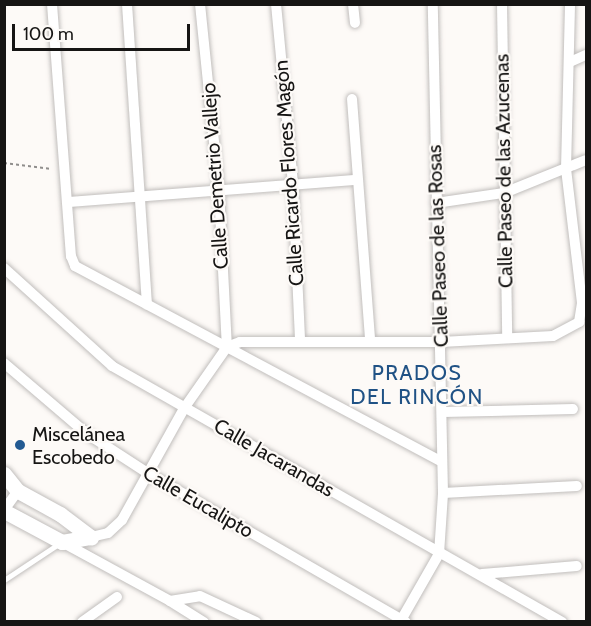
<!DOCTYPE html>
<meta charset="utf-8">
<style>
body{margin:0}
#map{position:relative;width:591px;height:626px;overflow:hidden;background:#fdfaf7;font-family:Cabin,sans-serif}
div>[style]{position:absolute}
.path>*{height:2px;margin-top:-1px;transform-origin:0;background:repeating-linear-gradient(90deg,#908e8c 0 3px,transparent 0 6px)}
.roads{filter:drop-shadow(0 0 2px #c1bebc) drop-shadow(0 0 2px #c1bebc)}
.lane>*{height:5px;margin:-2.5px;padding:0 2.5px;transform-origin:2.5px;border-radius:2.5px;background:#fff}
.street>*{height:10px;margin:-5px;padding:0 5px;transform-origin:5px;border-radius:5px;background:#fff}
.secondary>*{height:15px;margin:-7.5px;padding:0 7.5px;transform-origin:7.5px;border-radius:7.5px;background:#fff}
.dots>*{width:16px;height:16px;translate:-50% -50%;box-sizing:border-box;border:3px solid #fdfaf7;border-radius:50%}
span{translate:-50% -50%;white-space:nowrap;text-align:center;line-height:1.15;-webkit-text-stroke:4.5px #fdfaf7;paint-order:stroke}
.street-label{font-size:20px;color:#161514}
.poi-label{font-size:20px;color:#161514}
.left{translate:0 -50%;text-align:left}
.neighbourhood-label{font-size:21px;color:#205285;letter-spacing:1.5px}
.frame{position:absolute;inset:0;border:6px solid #161514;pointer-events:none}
.scale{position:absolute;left:12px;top:24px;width:178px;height:27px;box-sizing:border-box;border:3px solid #161514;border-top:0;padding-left:8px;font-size:18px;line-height:21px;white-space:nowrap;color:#161514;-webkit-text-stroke:4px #fdfaf7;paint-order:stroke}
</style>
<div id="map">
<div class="path">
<i style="left:4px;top:163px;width:48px;rotate:7.1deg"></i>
</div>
<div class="roads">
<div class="lane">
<i style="left:4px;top:580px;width:67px;rotate:-33.5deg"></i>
</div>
<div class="street">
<i style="left:52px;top:4px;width:253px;rotate:85.7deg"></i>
<i style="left:71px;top:256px;width:11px;rotate:68deg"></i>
<i style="left:75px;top:266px;width:416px;rotate:28.1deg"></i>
<i style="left:127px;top:4px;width:301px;rotate:86.2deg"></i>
<i style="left:200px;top:4px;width:188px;rotate:84.2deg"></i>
<i style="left:219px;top:191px;width:156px;rotate:87.1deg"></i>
<i style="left:276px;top:4px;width:182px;rotate:84.6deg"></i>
<i style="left:293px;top:185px;width:156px;rotate:87.4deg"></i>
<i style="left:353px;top:4px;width:19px;rotate:84deg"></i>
<i style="left:502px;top:4px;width:333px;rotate:89.1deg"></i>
<i style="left:570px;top:62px;width:17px;rotate:-24deg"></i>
<i style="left:352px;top:99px;width:243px;rotate:85.7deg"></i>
<i style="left:69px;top:202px;width:289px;rotate:-4.4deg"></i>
<i style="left:436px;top:203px;width:69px;rotate:-8.4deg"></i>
<i style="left:504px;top:193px;width:88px;rotate:-21.9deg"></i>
<i style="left:4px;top:268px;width:146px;rotate:42.2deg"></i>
<i style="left:112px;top:366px;width:518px;rotate:29.64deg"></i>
<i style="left:4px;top:363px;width:108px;rotate:40.5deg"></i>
<i style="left:86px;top:433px;width:72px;rotate:33deg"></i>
<i style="left:146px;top:472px;width:300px;rotate:30deg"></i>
<i style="left:443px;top:412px;width:130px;rotate:-1.3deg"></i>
<i style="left:443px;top:493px;width:134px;rotate:-3deg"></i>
<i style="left:4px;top:510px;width:24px;rotate:-54deg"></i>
<i style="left:91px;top:537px;width:17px;rotate:-13deg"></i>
<i style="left:108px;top:533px;width:19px;rotate:-43deg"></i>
<i style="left:122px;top:520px;width:129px;rotate:-60.9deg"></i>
<i style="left:185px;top:407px;width:73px;rotate:-55deg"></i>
<i style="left:227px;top:347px;width:14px;rotate:-21deg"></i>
<i style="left:240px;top:342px;width:201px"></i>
<i style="left:441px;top:342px;width:112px;rotate:-3.1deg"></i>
<i style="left:553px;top:336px;width:30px;rotate:-28deg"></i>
<i style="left:579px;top:322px;width:19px;rotate:-81deg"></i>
<i style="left:582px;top:303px;width:135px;rotate:-96.8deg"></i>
<i style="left:566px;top:169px;width:165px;rotate:-88.6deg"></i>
<i style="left:62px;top:542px;width:123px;rotate:28.6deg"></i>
<i style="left:170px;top:601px;width:30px;rotate:-9deg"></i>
<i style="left:200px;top:596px;width:62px;rotate:24.9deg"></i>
<i style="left:482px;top:574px;width:95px;rotate:-4.8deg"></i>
<i style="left:170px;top:601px;width:40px;rotate:32deg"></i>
<i style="left:82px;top:622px;width:43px;rotate:-35.5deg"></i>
<i style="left:400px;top:622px;width:78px;rotate:-60.2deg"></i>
<i style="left:439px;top:554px;width:61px;rotate:-86.2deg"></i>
<i style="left:443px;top:493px;width:489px;rotate:-91.2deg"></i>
</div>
<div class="secondary">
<i style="left:4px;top:474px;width:22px;rotate:51deg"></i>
<i style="left:18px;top:491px;width:48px;rotate:28.7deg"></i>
<i style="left:60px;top:514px;width:39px;rotate:37deg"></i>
<i style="left:4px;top:511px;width:66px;rotate:28.1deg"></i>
<i style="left:62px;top:542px;width:29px;rotate:-10deg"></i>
</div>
</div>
<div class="dots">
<i style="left:20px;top:445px;background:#235a92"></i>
</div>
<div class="street-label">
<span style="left:504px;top:171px;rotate:-91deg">Calle Paseo de las Azucenas</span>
<span style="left:289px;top:173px;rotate:-94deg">Calle Ricardo Flores Magón</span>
<span style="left:215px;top:176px;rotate:-94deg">Calle Demetrio Vallejo</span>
<span style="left:438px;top:246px;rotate:-92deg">Calle Paseo de las Rosas</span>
<span style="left:274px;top:458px;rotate:30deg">Calle Jacarandas</span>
<span style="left:198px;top:502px;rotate:30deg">Calle Eucalipto</span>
</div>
<div class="poi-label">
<span class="left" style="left:32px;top:446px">Miscelánea<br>Escobedo</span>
</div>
<div class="neighbourhood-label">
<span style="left:417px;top:385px">PRADOS<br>DEL RINCÓN</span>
</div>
<div class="frame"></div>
<div class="scale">100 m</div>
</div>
